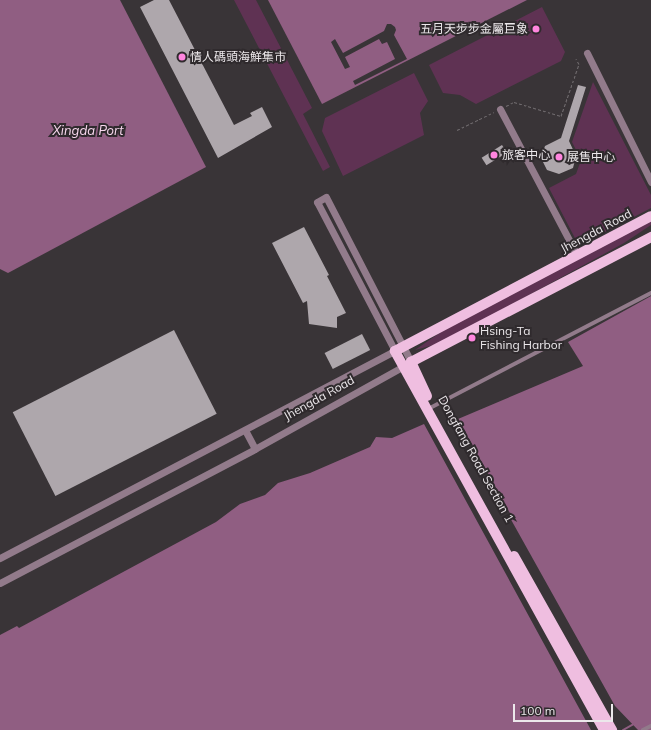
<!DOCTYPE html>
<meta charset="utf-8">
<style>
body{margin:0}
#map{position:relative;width:651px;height:730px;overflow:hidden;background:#393437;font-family:Mulish,"Noto Sans TC",sans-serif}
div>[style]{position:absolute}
.green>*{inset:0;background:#5f3253}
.water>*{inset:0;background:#905e82}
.pier>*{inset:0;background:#393437}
.stream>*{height:2px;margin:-1px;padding:0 1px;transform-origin:1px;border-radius:1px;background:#905e82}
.building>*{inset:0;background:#aea7ac;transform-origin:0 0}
.path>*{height:1px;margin-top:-0.5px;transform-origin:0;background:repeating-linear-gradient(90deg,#706b6e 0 3px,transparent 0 5px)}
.lane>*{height:3.5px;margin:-1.75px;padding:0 1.75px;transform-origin:1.75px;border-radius:1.75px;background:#927b8b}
.street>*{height:7px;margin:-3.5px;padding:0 3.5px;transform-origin:3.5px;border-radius:3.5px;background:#927b8b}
.primary>*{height:10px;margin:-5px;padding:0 5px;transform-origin:5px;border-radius:5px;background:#efbee0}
.dots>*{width:11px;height:11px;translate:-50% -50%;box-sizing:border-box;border:2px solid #2f2a2d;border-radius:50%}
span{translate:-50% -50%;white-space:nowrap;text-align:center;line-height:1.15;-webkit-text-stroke:4px #2f2a2d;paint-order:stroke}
.poi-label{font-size:12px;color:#ece8eb}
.right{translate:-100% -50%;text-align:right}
.left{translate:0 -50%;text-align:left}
.street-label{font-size:12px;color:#ece8eb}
.water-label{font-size:13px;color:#f8d8ee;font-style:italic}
.scale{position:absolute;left:513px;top:704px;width:100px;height:18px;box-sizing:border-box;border:2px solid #ece8eb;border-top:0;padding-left:5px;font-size:12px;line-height:14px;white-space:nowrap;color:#ece8eb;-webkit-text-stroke:3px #2f2a2d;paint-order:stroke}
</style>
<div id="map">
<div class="green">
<i style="clip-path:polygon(234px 0,256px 0,312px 108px,303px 114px,330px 167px,323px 171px)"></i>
<i style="clip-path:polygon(542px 7px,565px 52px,561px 61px,476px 104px,460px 95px,443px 93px,429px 65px)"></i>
<i style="clip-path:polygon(414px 73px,428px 101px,420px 113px,424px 135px,343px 176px,322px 131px,325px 118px)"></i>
<i style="clip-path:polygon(593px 82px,651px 195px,651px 208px,582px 244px,578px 244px,549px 188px,576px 174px,581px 160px,572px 142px)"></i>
<i style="clip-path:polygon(651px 221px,651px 225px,624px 243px,452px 337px,434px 345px,415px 350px,451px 325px)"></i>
</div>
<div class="water">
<i style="clip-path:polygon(0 0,120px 0,206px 167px,8px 273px,0 269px)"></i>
<i style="clip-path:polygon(268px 0,527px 0,322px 104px)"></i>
<i style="clip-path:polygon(651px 296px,651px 730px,638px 730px,615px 706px,509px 516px,511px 515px,458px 419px,583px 366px,568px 342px)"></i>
<i style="clip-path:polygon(424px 424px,591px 730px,0 730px,0 635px,17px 626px,19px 628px,216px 522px,240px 504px,265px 495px,278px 483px,310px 473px,370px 447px,376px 437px,392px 438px)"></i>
</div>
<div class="pier">
<i style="clip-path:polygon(387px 24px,391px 24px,395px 27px,396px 30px,394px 35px,407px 59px,355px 85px,353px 81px,395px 59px,387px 42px,382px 44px,379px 39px,345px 57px,350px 67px,345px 69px,331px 42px,335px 39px,343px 53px,384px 31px)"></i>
</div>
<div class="stream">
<i style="left:623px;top:730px;width:13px;rotate:-29deg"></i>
</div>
<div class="building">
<i style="clip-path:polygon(154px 0,169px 0,234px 125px,252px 116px,250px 113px,262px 107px,272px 127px,218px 158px,140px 7px)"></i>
<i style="clip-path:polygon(578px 85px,586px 87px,569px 141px,576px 156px,573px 168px,559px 174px,547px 170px,541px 158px,545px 146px,561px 138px)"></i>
<i style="left:502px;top:145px;width:9px;height:24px;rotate:58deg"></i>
<i style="clip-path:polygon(304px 227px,329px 275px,327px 276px,346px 313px,337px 317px,337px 328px,309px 324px,307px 301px,303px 303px,272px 243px)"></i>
<i style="left:174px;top:330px;width:94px;height:181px;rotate:63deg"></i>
<i style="left:362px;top:334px;width:18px;height:42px;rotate:63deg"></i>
</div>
<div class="path">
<i style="left:506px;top:106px;width:9px;rotate:-27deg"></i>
<i style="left:514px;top:102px;width:49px;rotate:16.6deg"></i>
<i style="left:561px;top:116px;width:55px;rotate:-70.9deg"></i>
<i style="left:579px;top:64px;width:6px;rotate:-121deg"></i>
<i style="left:457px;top:130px;width:41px;rotate:-25.9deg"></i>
</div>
<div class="lane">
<i style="left:432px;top:407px;width:247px;rotate:-27.5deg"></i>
<i style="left:643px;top:730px;width:9px;rotate:-27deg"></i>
</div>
<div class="street">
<i style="left:587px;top:53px;width:144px;rotate:63.6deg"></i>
<i style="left:500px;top:109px;width:165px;rotate:62.2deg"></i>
<i style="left:245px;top:430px;width:21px;rotate:62deg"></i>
<i style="left:0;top:558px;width:446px;rotate:-27.7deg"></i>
<i style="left:395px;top:351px;width:168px;rotate:-117.6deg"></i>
<i style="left:317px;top:202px;width:10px;rotate:-29deg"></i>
<i style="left:326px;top:197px;width:186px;rotate:62.7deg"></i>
<i style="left:411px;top:362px;width:179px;rotate:150.9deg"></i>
<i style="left:255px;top:449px;width:288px;rotate:152.3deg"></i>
</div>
<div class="primary">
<i style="left:427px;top:396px;width:38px;rotate:-115deg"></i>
<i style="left:411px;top:362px;width:271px;rotate:-27.5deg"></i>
<i style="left:514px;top:556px;width:200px;rotate:60.6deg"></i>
<i style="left:604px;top:730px;width:433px;rotate:-118.9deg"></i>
<i style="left:395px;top:351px;width:289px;rotate:-27.8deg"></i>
</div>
<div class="dots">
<i style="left:536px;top:29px;background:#ff85df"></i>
<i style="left:182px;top:57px;background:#ff85df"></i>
<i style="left:494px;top:155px;background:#ff85df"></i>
<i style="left:559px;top:157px;background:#ff85df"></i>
<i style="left:472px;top:338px;background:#ff85df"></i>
</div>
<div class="poi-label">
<span class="right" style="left:528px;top:29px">五月天步步金屬巨象</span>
<span class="left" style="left:190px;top:57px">情人碼頭海鮮集市</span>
<span class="left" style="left:502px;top:155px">旅客中心</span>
<span class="left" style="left:567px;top:157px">展售中心</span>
<span class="left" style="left:480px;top:338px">Hsing-Ta<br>Fishing Harbor</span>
</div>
<div class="street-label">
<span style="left:596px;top:231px;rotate:-28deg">Jhengda Road</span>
<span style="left:319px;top:398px;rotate:-29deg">Jhengda Road</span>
<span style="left:476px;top:459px;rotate:61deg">Dongfang Road Section 1</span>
</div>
<div class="water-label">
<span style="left:88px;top:130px">Xingda Port</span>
</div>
<div class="scale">100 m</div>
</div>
